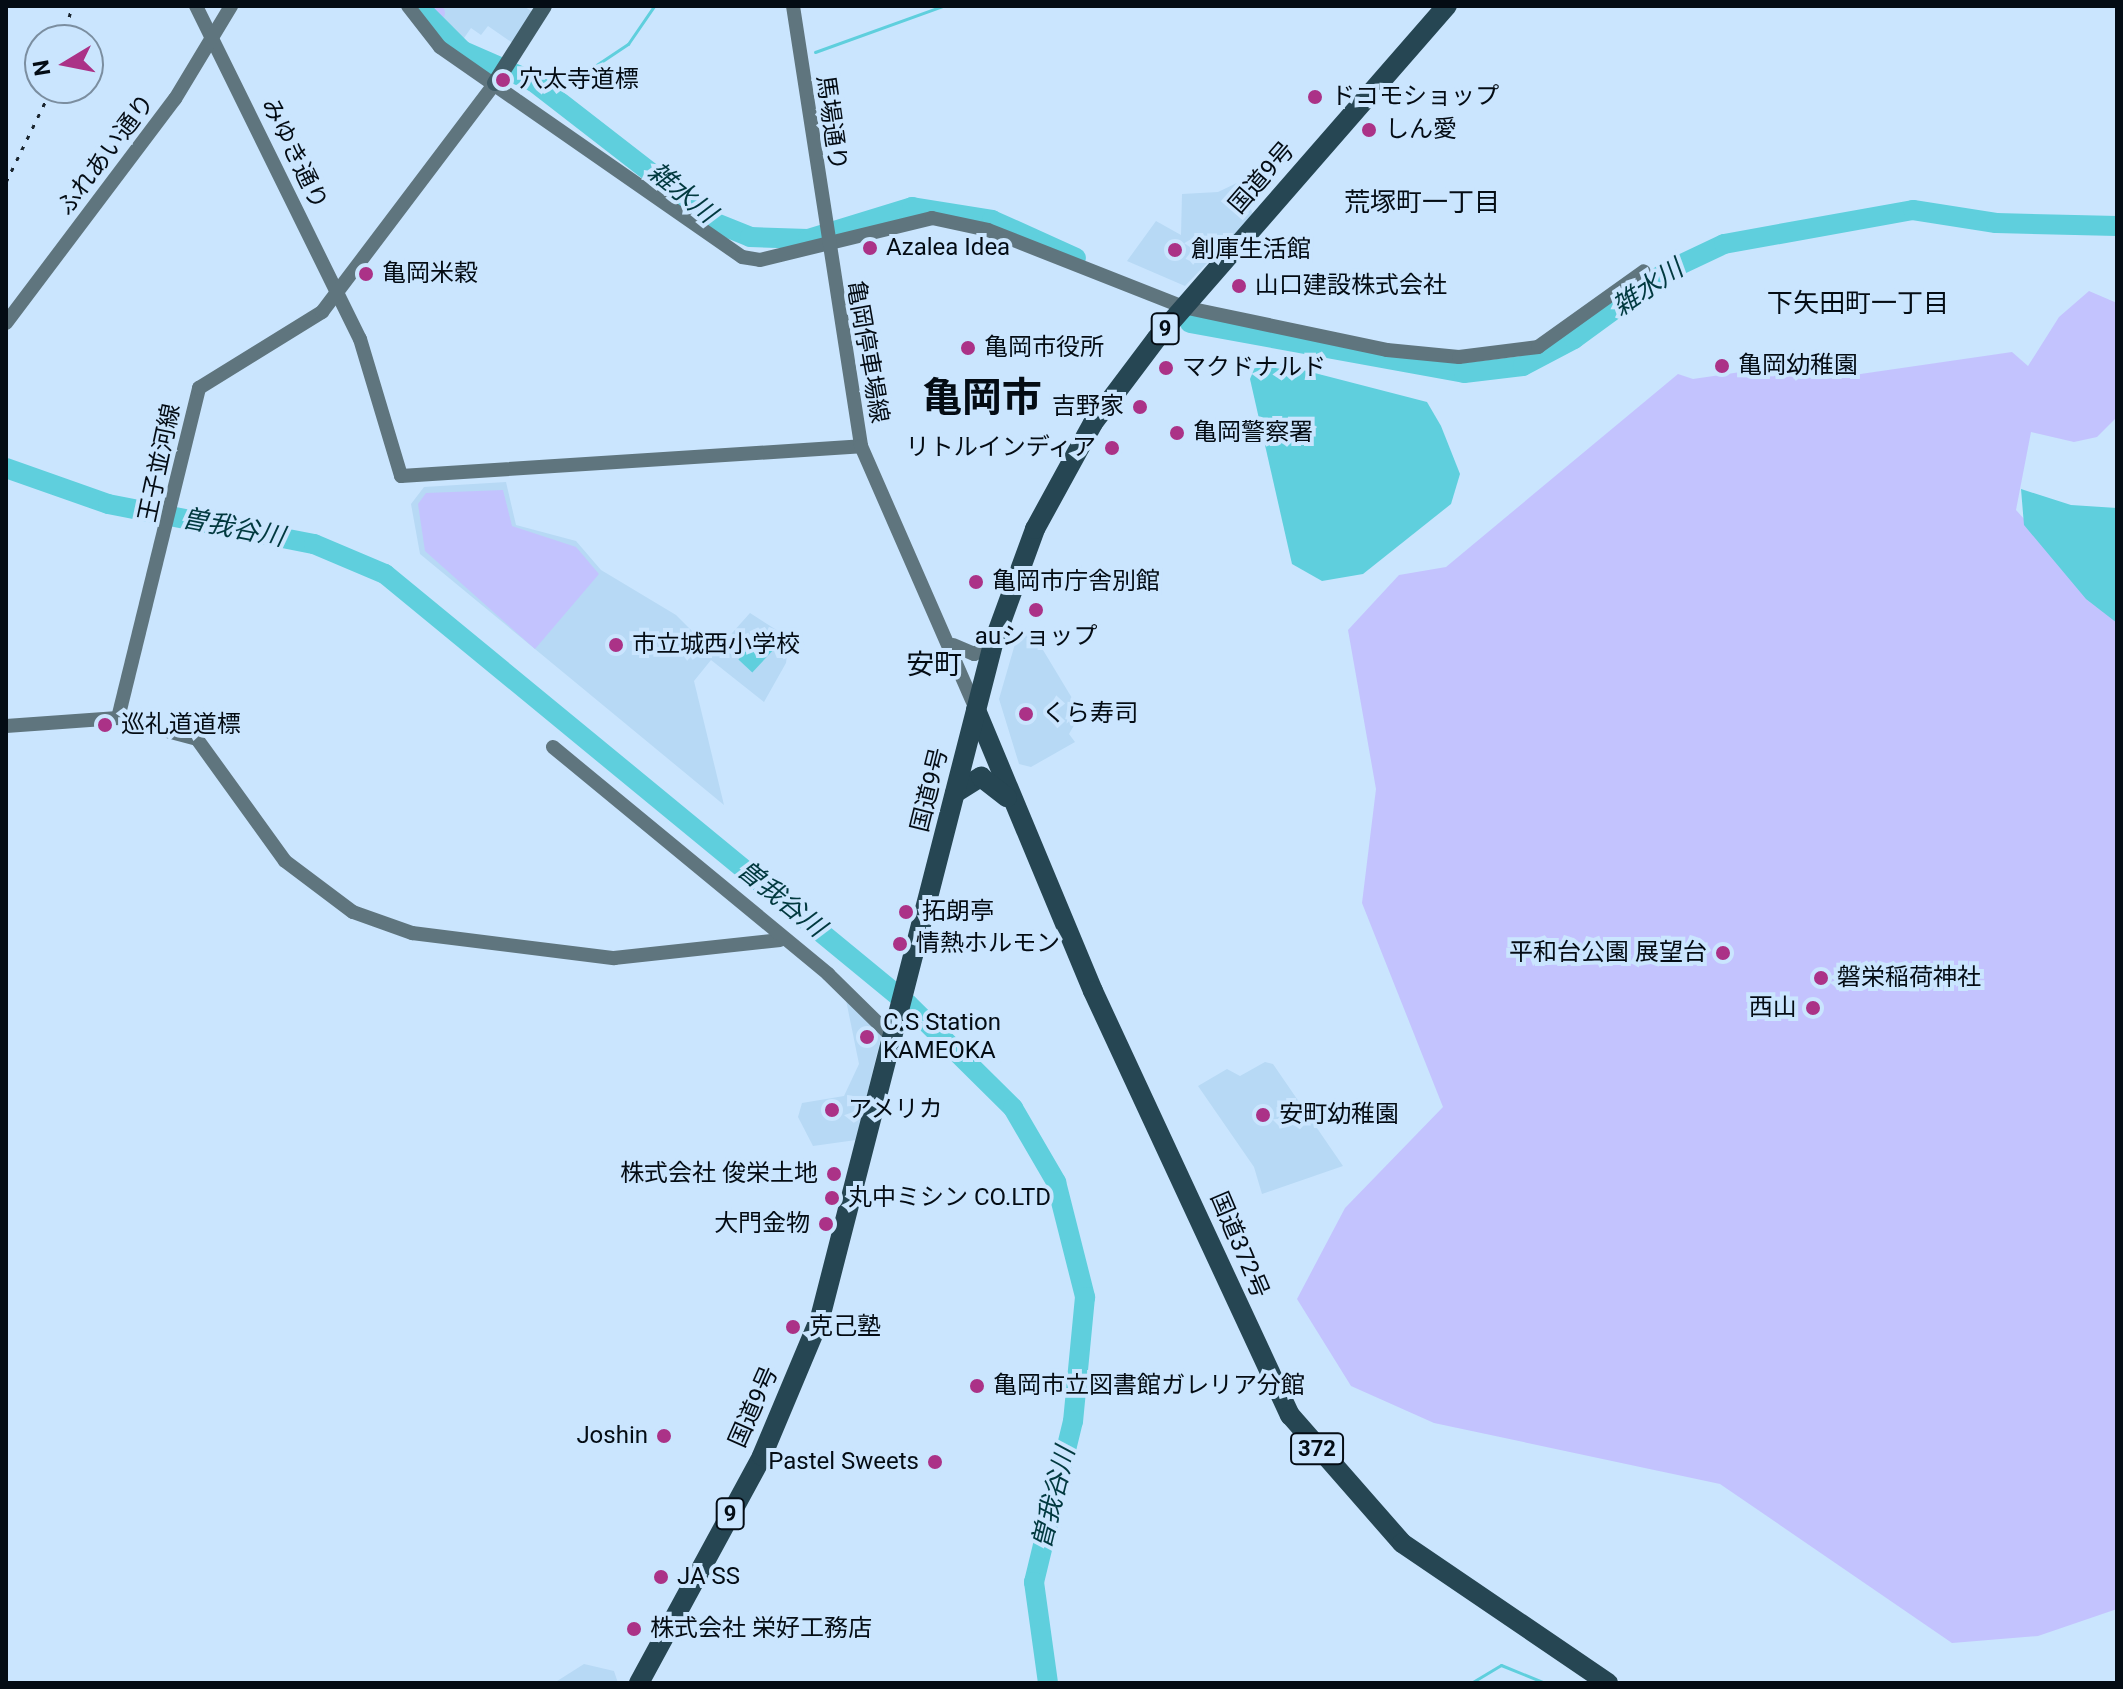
<!DOCTYPE html>
<meta charset="utf-8">
<style>
body{margin:0}
#map{position:relative;width:2123px;height:1689px;overflow:hidden;background:#cae5fe;font-family:Roboto,"Noto Sans JP",sans-serif}
div>[style]{position:absolute}
.built>*{inset:0;background:#b7d9f5}
.green>*{inset:0;background:#c3c3fe}
.round{border-radius:50%}
.water>*{inset:0;background:#5fcfdd;transform-origin:0 0}
.stream>*{height:3px;margin:-1.5px;padding:0 1.5px;transform-origin:1.5px;border-radius:1.5px;background:#5fcfdd}
.river>*{height:20px;margin:-10px;padding:0 10px;transform-origin:10px;border-radius:10px;background:#5fcfdd}
.secondary>*{height:14px;margin:-7px;padding:0 7px;transform-origin:7px;border-radius:7px;background:#5f757e}
.primary>*{height:16px;margin:-8px;padding:0 8px;transform-origin:8px;border-radius:8px;background:#405c67}
.highway>*{height:20px;margin:-10px;padding:0 10px;transform-origin:10px;border-radius:10px;background:#264653}
.rail>*{height:3px;margin-top:-1.5px;transform-origin:0;background:repeating-linear-gradient(90deg,#1a252e 0 4px,transparent 0 12px)}
.dots>*{width:22px;height:22px;translate:-50% -50%;box-sizing:border-box;border:4px solid #cae5fe;border-radius:50%}
span{translate:-50% -50%;white-space:nowrap;text-align:center;line-height:1.15;-webkit-text-stroke:8px #cae5fe;paint-order:stroke}
.shield-label span{padding:2px 6px;background:#cae5fe;border:2px solid;border-radius:6px;-webkit-text-stroke-width:0}
.shield-label{font-size:22px;color:#040c14;font-weight:700}
.poi-label{font-size:24px;color:#040c14}
.left{translate:0 -50%;text-align:left}
.right{translate:-100% -50%;text-align:right}
.street-label{font-size:24px;color:#040c14}
.water-label{font-size:26px;color:#01393f;font-style:italic}
.neighbourhood-label{font-size:26px;color:#040c14}
.quarter-label{font-size:28px;color:#040c14}
.town-label{font-size:40px;color:#040c14;font-weight:700}
.frame{position:absolute;inset:0;border:8px solid #040c14;pointer-events:none}
.north{position:absolute;left:24px;top:24px;width:80px;height:80px;box-sizing:border-box;background:#cae5fe;border:2px solid #7b8ea0;border-radius:50%;rotate:260deg;font-size:22px;font-weight:700;line-height:32px;text-align:center;color:#040c14}
.north::after{content:'';display:block;margin:auto;width:28px;height:36px;background:#ab3287;clip-path:polygon(50% 0,100% 100%,50% 72%,0 100%)}
</style>
<div id="map">
<div class="built">
<i style="clip-path:polygon(422px 6px,523px 6px,535px 13px,514px 44px,488px 26px,481px 35px,471px 28px,462px 41px)"></i>
<i style="clip-path:polygon(1241px 181px,1253px 215px,1185px 286px,1127px 261px,1156px 221px,1181px 235px,1182px 194px,1218px 192px)"></i>
<i style="clip-path:polygon(506px 482px,516px 525px,576px 541px,601px 570px,676px 615px,709px 648px,724px 642px,750px 613px,789px 638px,786px 663px,764px 702px,711px 660px,694px 681px,724px 805px,420px 554px,411px 504px,424px 487px)"></i>
<i style="clip-path:polygon(1019px 630px,1040px 645px,1081px 713px,1069px 734px,1075px 742px,1031px 767px,1019px 764px,999px 699px)"></i>
<i style="clip-path:polygon(846px 1000px,882px 1033px,856px 1140px,813px 1146px,798px 1117px,802px 1103px,844px 1096px,859px 1064px)"></i>
<i style="clip-path:polygon(1265px 1062px,1273px 1064px,1343px 1166px,1262px 1194px,1254px 1167px,1198px 1086px,1227px 1069px,1240px 1076px)"></i>
<i style="clip-path:polygon(584px 1664px,614px 1671px,618px 1683px,554px 1683px)"></i>
</div>
<div class="green">
<i class="round" style="left:427px;top:4px;width:18px;height:18px"></i>
<i style="clip-path:polygon(2089px 291px,2117px 303px,2117px 417px,2097px 437px,2074px 442px,2031px 432px,2016px 510px,2117px 622px,2117px 1609px,2038px 1636px,1952px 1643px,1720px 1484px,1434px 1423px,1351px 1386px,1297px 1299px,1345px 1208px,1443px 1107px,1362px 903px,1376px 789px,1348px 630px,1399px 575px,1446px 567px,1678px 374px,1693px 379px,1781px 366px,1826px 379px,2012px 352px,2028px 366px,2059px 317px)"></i>
<i style="clip-path:polygon(503px 490px,512px 526px,576px 547px,599px 574px,535px 649px,425px 551px,418px 504px,426px 493px)"></i>
</div>
<div class="water">
<i style="clip-path:polygon(1272px 362px,1427px 402px,1441px 426px,1460px 474px,1451px 504px,1363px 574px,1322px 581px,1292px 564px,1250px 379px,1255px 367px)"></i>
<i style="clip-path:polygon(2021px 489px,2071px 505px,2117px 508px,2117px 623px,2086px 599px,2024px 525px)"></i>
<i style="left:765px;top:631px;width:19px;height:39px;rotate:43deg"></i>
</div>
<div class="stream">
<i style="left:815px;top:52px;width:136px;rotate:-19.8deg"></i>
<i style="left:550px;top:96px;width:94px;rotate:-33.7deg"></i>
<i style="left:628px;top:44px;width:46px;rotate:-55.6deg"></i>
<i style="left:1471px;top:1683px;width:35px;rotate:-31deg"></i>
<i style="left:1501px;top:1665px;width:48px;rotate:22.2deg"></i>
</div>
<div class="river">
<i style="left:418px;top:6px;width:64px;rotate:45deg"></i>
<i style="left:463px;top:51px;width:77px;rotate:23.6deg"></i>
<i style="left:534px;top:82px;width:230px;rotate:37.8deg"></i>
<i style="left:716px;top:223px;width:37px;rotate:22deg"></i>
<i style="left:750px;top:237px;width:58px;rotate:2deg"></i>
<i style="left:808px;top:239px;width:109px;rotate:-17.1deg"></i>
<i style="left:912px;top:207px;width:81px;rotate:9.2deg"></i>
<i style="left:992px;top:220px;width:92px;rotate:24.3deg"></i>
<i style="left:1190px;top:323px;width:279px;rotate:10.3deg"></i>
<i style="left:1464px;top:373px;width:59px;rotate:-6.8deg"></i>
<i style="left:1523px;top:366px;width:58px;rotate:-27.9deg"></i>
<i style="left:1574px;top:339px;width:115px;rotate:-36.2deg"></i>
<i style="left:1667px;top:271px;width:63px;rotate:-25.3deg"></i>
<i style="left:1724px;top:244px;width:192px;rotate:-10.2deg"></i>
<i style="left:1913px;top:210px;width:84px;rotate:8.9deg"></i>
<i style="left:1996px;top:223px;width:121px;rotate:1.4deg"></i>
<i style="left:6px;top:468px;width:108px;rotate:19.4deg"></i>
<i style="left:108px;top:504px;width:210px;rotate:11deg"></i>
<i style="left:314px;top:544px;width:77px;rotate:22.9deg"></i>
<i style="left:385px;top:574px;width:677px;rotate:39.43deg"></i>
<i style="left:908px;top:1004px;width:148px;rotate:44.7deg"></i>
<i style="left:1013px;top:1108px;width:86px;rotate:59.8deg"></i>
<i style="left:1056px;top:1182px;width:119px;rotate:75.8deg"></i>
<i style="left:1085px;top:1297px;width:125px;rotate:95.5deg"></i>
<i style="left:1073px;top:1421px;width:166px;rotate:103.6deg"></i>
<i style="left:1034px;top:1582px;width:102px;rotate:82.1deg"></i>
</div>
<div class="secondary">
<i style="left:196px;top:6px;width:371px;rotate:63.8deg"></i>
<i style="left:360px;top:339px;width:143px;rotate:73.3deg"></i>
<i style="left:401px;top:476px;width:461px;rotate:-3.7deg"></i>
<i style="left:408px;top:6px;width:52px;rotate:52deg"></i>
<i style="left:440px;top:47px;width:368px;rotate:34.8deg"></i>
<i style="left:742px;top:257px;width:18px;rotate:9deg"></i>
<i style="left:760px;top:260px;width:177px;rotate:-13.7deg"></i>
<i style="left:932px;top:218px;width:57px;rotate:12.1deg"></i>
<i style="left:988px;top:230px;width:210px;rotate:21.5deg"></i>
<i style="left:1183px;top:307px;width:208px;rotate:11.9deg"></i>
<i style="left:1387px;top:350px;width:72px;rotate:5.6deg"></i>
<i style="left:1459px;top:357px;width:80px;rotate:-7.2deg"></i>
<i style="left:1538px;top:347px;width:130px;rotate:-35.6deg"></i>
<i style="left:793px;top:6px;width:445px;rotate:81.2deg"></i>
<i style="left:861px;top:446px;width:287px;rotate:66.4deg"></i>
<i style="left:6px;top:323px;width:281px;rotate:-53deg"></i>
<i style="left:175px;top:99px;width:109px;rotate:-58.9deg"></i>
<i style="left:953px;top:645px;width:23px;rotate:23deg"></i>
<i style="left:974px;top:654px;width:21px;rotate:-28deg"></i>
<i style="left:118px;top:718px;width:340px;rotate:-76.2deg"></i>
<i style="left:199px;top:388px;width:145px;rotate:-31.7deg"></i>
<i style="left:322px;top:312px;width:287px;rotate:-52.9deg"></i>
<i style="left:6px;top:726px;width:112px;rotate:-4.1deg"></i>
<i style="left:118px;top:718px;width:82px;rotate:14.9deg"></i>
<i style="left:197px;top:739px;width:150px;rotate:54.2deg"></i>
<i style="left:285px;top:861px;width:85px;rotate:36.9deg"></i>
<i style="left:353px;top:912px;width:63px;rotate:19.6deg"></i>
<i style="left:412px;top:933px;width:204px;rotate:7.1deg"></i>
<i style="left:614px;top:958px;width:167px;rotate:-6.2deg"></i>
<i style="left:553px;top:747px;width:357px;rotate:39.5deg"></i>
<i style="left:828px;top:974px;width:90px;rotate:44.5deg"></i>
</div>
<div class="primary">
<i style="left:495px;top:83px;width:91px;rotate:-57.5deg"></i>
</div>
<div class="highway">
<i style="left:976px;top:710px;width:304px;rotate:67.4deg"></i>
<i style="left:1093px;top:991px;width:468px;rotate:65.1deg"></i>
<i style="left:1290px;top:1415px;width:170px;rotate:48.8deg"></i>
<i style="left:1402px;top:1543px;width:249px;rotate:34.2deg"></i>
<i style="left:955px;top:793px;width:31px;rotate:-32deg"></i>
<i style="left:981px;top:777px;width:33px;rotate:38deg"></i>
<i style="left:639px;top:1683px;width:258px;rotate:-61.5deg"></i>
<i style="left:762px;top:1456px;width:150px;rotate:-67.2deg"></i>
<i style="left:820px;top:1318px;width:696px;rotate:-75.6deg"></i>
<i style="left:993px;top:644px;width:122px;rotate:-69.9deg"></i>
<i style="left:1035px;top:529px;width:121px;rotate:-61.3deg"></i>
<i style="left:1093px;top:423px;width:106px;rotate:-53deg"></i>
<i style="left:1157px;top:338px;width:441px;rotate:-48.9deg"></i>
</div>
<div class="rail">
<i style="left:63px;top:40px;width:35px;rotate:-75deg"></i>
<i style="left:6px;top:182px;width:105px;rotate:-63.9deg"></i>
</div>
<div class="dots">
<i style="left:503px;top:80px;background:#ab3287"></i>
<i style="left:1315px;top:97px;background:#ab3287"></i>
<i style="left:1369px;top:130px;background:#ab3287"></i>
<i style="left:870px;top:248px;background:#ab3287"></i>
<i style="left:1175px;top:250px;background:#ab3287"></i>
<i style="left:366px;top:274px;background:#ab3287"></i>
<i style="left:1239px;top:286px;background:#ab3287"></i>
<i style="left:968px;top:348px;background:#ab3287"></i>
<i style="left:1722px;top:366px;background:#ab3287"></i>
<i style="left:1166px;top:368px;background:#ab3287"></i>
<i style="left:1140px;top:407px;background:#ab3287"></i>
<i style="left:1177px;top:433px;background:#ab3287"></i>
<i style="left:1112px;top:448px;background:#ab3287"></i>
<i style="left:976px;top:582px;background:#ab3287"></i>
<i style="left:1036px;top:610px;background:#ab3287"></i>
<i style="left:616px;top:645px;background:#ab3287"></i>
<i style="left:1026px;top:714px;background:#ab3287"></i>
<i style="left:105px;top:725px;background:#ab3287"></i>
<i style="left:906px;top:912px;background:#ab3287"></i>
<i style="left:900px;top:944px;background:#ab3287"></i>
<i style="left:1723px;top:953px;background:#ab3287"></i>
<i style="left:1821px;top:978px;background:#ab3287"></i>
<i style="left:1813px;top:1008px;background:#ab3287"></i>
<i style="left:867px;top:1037px;background:#ab3287"></i>
<i style="left:832px;top:1110px;background:#ab3287"></i>
<i style="left:1263px;top:1115px;background:#ab3287"></i>
<i style="left:834px;top:1174px;background:#ab3287"></i>
<i style="left:832px;top:1198px;background:#ab3287"></i>
<i style="left:826px;top:1224px;background:#ab3287"></i>
<i style="left:793px;top:1327px;background:#ab3287"></i>
<i style="left:977px;top:1386px;background:#ab3287"></i>
<i style="left:664px;top:1436px;background:#ab3287"></i>
<i style="left:935px;top:1462px;background:#ab3287"></i>
<i style="left:661px;top:1577px;background:#ab3287"></i>
<i style="left:634px;top:1629px;background:#ab3287"></i>
</div>
<div class="shield-label">
<span style="left:1165px;top:329px">9</span>
<span style="left:1317px;top:1449px">372</span>
<span style="left:730px;top:1514px">9</span>
</div>
<div class="poi-label">
<span class="left" style="left:519px;top:80px">穴太寺道標</span>
<span class="left" style="left:1331px;top:97px">ドコモショップ</span>
<span class="left" style="left:1385px;top:130px">しん愛</span>
<span class="left" style="left:886px;top:248px">Azalea Idea</span>
<span class="left" style="left:1191px;top:250px">創庫生活館</span>
<span class="left" style="left:382px;top:274px">亀岡米穀</span>
<span class="left" style="left:1255px;top:286px">山口建設株式会社</span>
<span class="left" style="left:984px;top:348px">亀岡市役所</span>
<span class="left" style="left:1738px;top:366px">亀岡幼稚園</span>
<span class="left" style="left:1182px;top:368px">マクドナルド</span>
<span class="right" style="left:1124px;top:407px">吉野家</span>
<span class="left" style="left:1193px;top:433px">亀岡警察署</span>
<span class="right" style="left:1096px;top:448px">リトルインディア</span>
<span class="left" style="left:992px;top:582px">亀岡市庁舎別館</span>
<span style="left:1036px;top:637px">auショップ</span>
<span class="left" style="left:632px;top:645px">市立城西小学校</span>
<span class="left" style="left:1042px;top:714px">くら寿司</span>
<span class="left" style="left:121px;top:725px">巡礼道道標</span>
<span class="left" style="left:922px;top:912px">拓朗亭</span>
<span class="left" style="left:916px;top:944px">情熱ホルモン</span>
<span class="right" style="left:1707px;top:953px">平和台公園 展望台</span>
<span class="left" style="left:1837px;top:978px">磐栄稲荷神社</span>
<span class="right" style="left:1797px;top:1008px">西山</span>
<span class="left" style="left:883px;top:1037px">C.S Station<br>KAMEOKA</span>
<span class="left" style="left:848px;top:1110px">アメリカ</span>
<span class="left" style="left:1279px;top:1115px">安町幼稚園</span>
<span class="right" style="left:818px;top:1174px">株式会社 俊栄土地</span>
<span class="left" style="left:848px;top:1198px">丸中ミシン CO.LTD</span>
<span class="right" style="left:810px;top:1224px">大門金物</span>
<span class="left" style="left:809px;top:1327px">克己塾</span>
<span class="left" style="left:993px;top:1386px">亀岡市立図書館ガレリア分館</span>
<span class="right" style="left:648px;top:1436px">Joshin</span>
<span class="right" style="left:919px;top:1462px">Pastel Sweets</span>
<span class="left" style="left:677px;top:1577px">JA SS</span>
<span class="left" style="left:650px;top:1629px">株式会社 栄好工務店</span>
</div>
<div class="street-label">
<span style="left:831px;top:123px;rotate:82deg">馬場通り</span>
<span style="left:294px;top:154px;rotate:64deg">みゆき通り</span>
<span style="left:106px;top:155px;rotate:-53deg">ふれあい通り</span>
<span style="left:1262px;top:178px;rotate:-49deg">国道9号</span>
<span style="left:867px;top:352px;rotate:80deg">亀岡停車場線</span>
<span style="left:160px;top:463px;rotate:-78deg">王子並河線</span>
<span style="left:930px;top:790px;rotate:-76deg">国道9号</span>
<span style="left:1239px;top:1245px;rotate:67deg">国道372号</span>
<span style="left:754px;top:1407px;rotate:-66deg">国道9号</span>
</div>
<div class="water-label">
<span style="left:682px;top:193px;rotate:39deg">雑水川</span>
<span style="left:1648px;top:288px;rotate:-34deg">雑水川</span>
<span style="left:233px;top:528px;rotate:11deg">曽我谷川</span>
<span style="left:781px;top:899px;rotate:39deg">曽我谷川</span>
<span style="left:1054px;top:1498px;rotate:-76deg">曽我谷川</span>
</div>
<div class="neighbourhood-label">
<span style="left:1422px;top:203px">荒塚町一丁目</span>
<span style="left:1858px;top:304px">下矢田町一丁目</span>
</div>
<div class="quarter-label">
<span style="left:934px;top:665px">安町</span>
</div>
<div class="town-label">
<span style="left:982px;top:398px">亀岡市</span>
</div>
<div class="frame"></div>
<div class="north">N</div>
</div>
